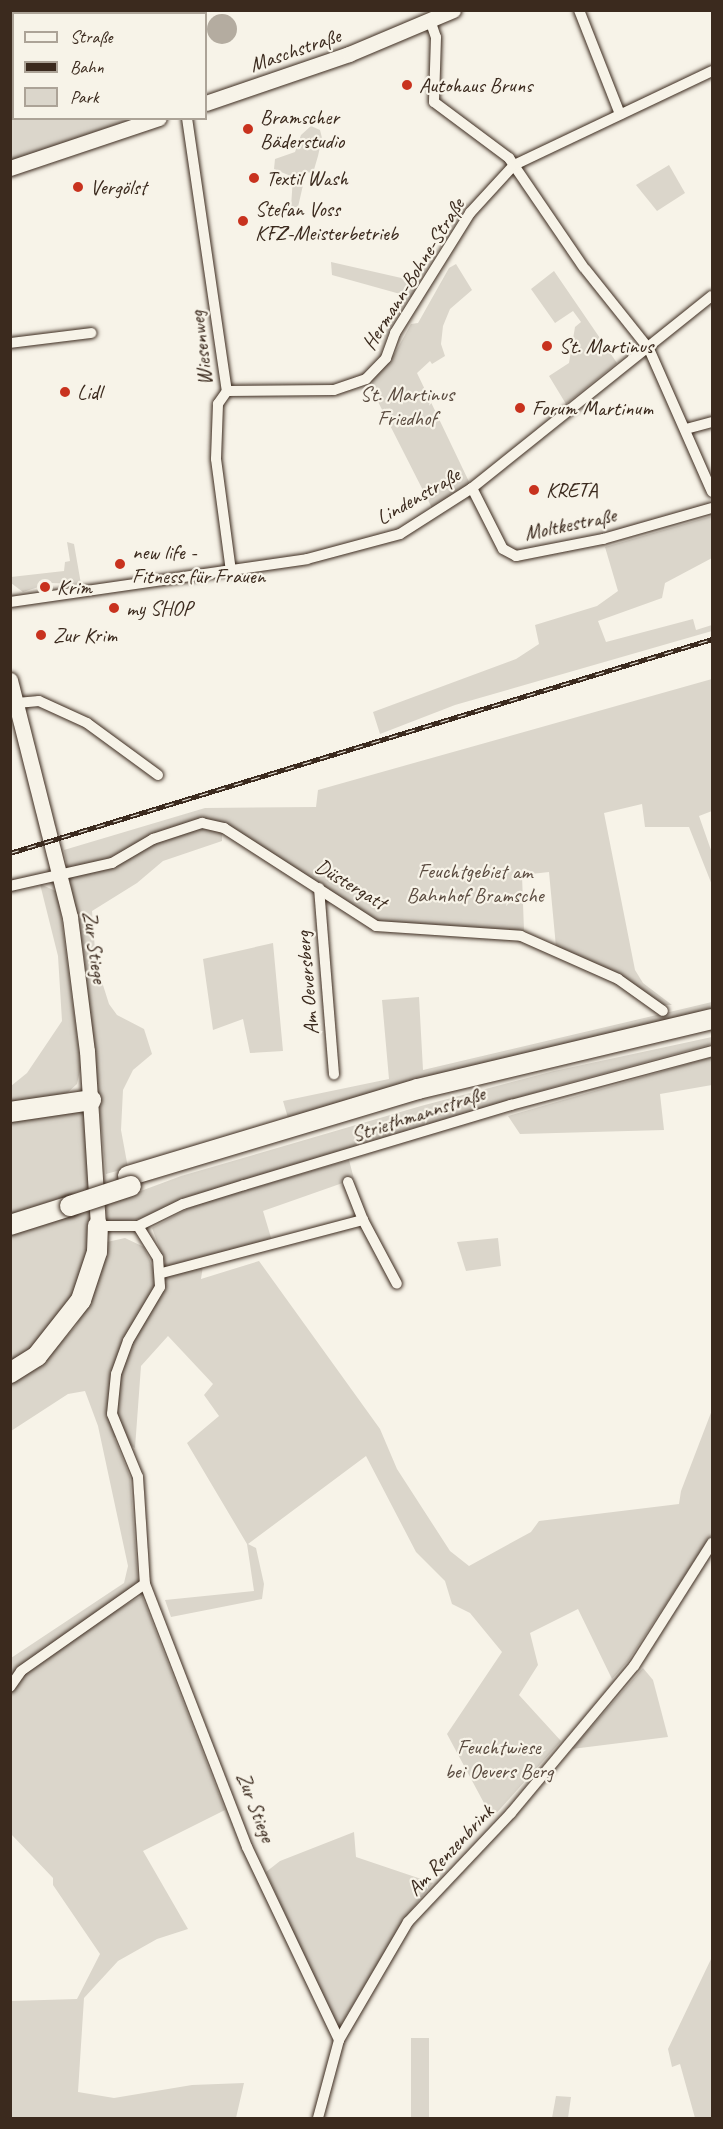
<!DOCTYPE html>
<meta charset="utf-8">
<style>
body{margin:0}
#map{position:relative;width:723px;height:2129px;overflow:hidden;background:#f7f3e8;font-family:Caveat,sans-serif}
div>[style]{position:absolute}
.green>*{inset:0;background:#dbd6cb;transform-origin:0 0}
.water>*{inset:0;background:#b4aca0}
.round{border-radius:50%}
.roads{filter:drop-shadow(0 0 2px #3b2a1e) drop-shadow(0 0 2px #3b2a1e)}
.street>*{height:10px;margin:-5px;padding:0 5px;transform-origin:5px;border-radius:5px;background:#f7f3e8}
.secondary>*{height:15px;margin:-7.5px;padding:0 7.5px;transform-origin:7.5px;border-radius:7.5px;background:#f7f3e8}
.highway>*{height:20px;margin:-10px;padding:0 10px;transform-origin:10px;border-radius:10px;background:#f7f3e8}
.rail>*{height:5px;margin-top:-2.5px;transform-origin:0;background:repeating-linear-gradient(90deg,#f7f3e8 0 9px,#3b2a1e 0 18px);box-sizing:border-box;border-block:2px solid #3b2a1e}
.bridges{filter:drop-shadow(0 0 2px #3b2a1e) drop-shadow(0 0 2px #3b2a1e)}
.highway-bridge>*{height:20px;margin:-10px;padding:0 10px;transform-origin:10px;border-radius:10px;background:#f7f3e8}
.dots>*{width:16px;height:16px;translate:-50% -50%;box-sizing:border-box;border:3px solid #f7f3e8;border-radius:50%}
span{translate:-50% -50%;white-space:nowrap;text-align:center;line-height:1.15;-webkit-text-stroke:4.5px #f7f3e8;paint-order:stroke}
.street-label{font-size:21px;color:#3b2a1e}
.poi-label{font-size:21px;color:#3b2a1e}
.left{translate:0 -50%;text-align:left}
.park-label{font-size:21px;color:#5b4c41}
.frame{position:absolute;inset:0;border:12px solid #3b2a1e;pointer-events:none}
.legend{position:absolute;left:12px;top:12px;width:195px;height:108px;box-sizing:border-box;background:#f7f3e8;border:2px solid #aca397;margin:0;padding:8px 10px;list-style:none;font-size:18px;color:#3b2a1e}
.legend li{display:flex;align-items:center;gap:12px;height:30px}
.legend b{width:30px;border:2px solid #aca397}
</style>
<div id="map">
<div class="green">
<i style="clip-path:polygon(10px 11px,14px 118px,132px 119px,11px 161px)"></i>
<i style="clip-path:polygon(311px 126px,320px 130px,322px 138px,318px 156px,313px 173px,306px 172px,298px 207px,291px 207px,293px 177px,274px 169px,275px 159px,295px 152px,301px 135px)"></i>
<i style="clip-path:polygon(669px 165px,685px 193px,657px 211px,636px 185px)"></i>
<i style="clip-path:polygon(331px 262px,419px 282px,411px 297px,332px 275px)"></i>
<i style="clip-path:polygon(456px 264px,472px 290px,450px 309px,443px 326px,441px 344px,445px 356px,432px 364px,430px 361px,417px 373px,472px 488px,435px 514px,369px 384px,395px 353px,411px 324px,418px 323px,449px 268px)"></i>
<i style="clip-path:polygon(554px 271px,617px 363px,566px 404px,549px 376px,569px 363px,575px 327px,581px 322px,573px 311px,555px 323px,531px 289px)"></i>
<i style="clip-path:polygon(712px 516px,712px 558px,665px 583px,662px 598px,598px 621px,606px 642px,693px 619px,696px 630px,712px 625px,712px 631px,455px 705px,380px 734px,373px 712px,516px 659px,539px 644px,535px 625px,597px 606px,618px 591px,605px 547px)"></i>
<i style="clip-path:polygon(67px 542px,74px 544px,81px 584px,51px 583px,23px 592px,11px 583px,11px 577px,64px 571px,65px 562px,70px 561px)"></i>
<i style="clip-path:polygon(712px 679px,712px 811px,699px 816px,712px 853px,712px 885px,689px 827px,645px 827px,642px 804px,604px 813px,635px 970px,643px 983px,672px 1005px,661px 1005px,556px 947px,549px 872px,522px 875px,524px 931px,381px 923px,222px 823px,222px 841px,163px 861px,137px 883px,92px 911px,96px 963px,109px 1004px,117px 1015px,144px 1029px,152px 1054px,133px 1070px,123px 1090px,121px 1130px,128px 1168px,106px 1174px,84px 957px,64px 850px,205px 808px,316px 807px,318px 790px)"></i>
<i style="clip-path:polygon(40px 884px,58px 892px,81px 1067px,77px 1084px,65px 1095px,11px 1106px,11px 1086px,27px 1073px,62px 1021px,58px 956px)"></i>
<i style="clip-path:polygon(273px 943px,283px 1051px,250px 1053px,243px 1019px,213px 1030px,203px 959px)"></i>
<i style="clip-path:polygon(419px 997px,423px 1070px,712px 1002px,712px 1014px,288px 1118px,283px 1101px,389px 1079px,382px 1000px)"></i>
<i style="clip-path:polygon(712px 1037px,712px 1044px,557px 1086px,184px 1198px,140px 1219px,107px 1222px,106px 1204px,181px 1176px,421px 1106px,554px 1071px)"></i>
<i style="clip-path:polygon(712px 1057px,712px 1085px,660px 1094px,664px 1130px,520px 1134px,508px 1116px)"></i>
<i style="clip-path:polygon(91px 1100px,98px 1186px,11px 1214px,11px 1112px)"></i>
<i style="clip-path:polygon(349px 1160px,354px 1179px,263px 1211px,272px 1241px,204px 1259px,201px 1279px,259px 1261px,380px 1429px,397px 1469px,450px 1551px,469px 1566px,531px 1532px,539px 1521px,679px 1504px,681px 1491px,712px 1410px,712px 1534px,628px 1661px,612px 1679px,578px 1609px,530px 1633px,538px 1665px,519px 1695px,561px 1741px,492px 1818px,447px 1734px,502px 1652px,470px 1613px,452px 1604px,445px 1581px,416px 1552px,366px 1456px,248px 1544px,256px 1548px,264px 1584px,262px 1599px,171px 1617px,165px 1600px,254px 1591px,247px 1544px,187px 1443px,219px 1416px,204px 1395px,213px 1384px,168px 1336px,141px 1366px,135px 1448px,114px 1437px,130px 1477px,138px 1581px,107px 1615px,142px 1596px,225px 1810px,143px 1851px,188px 1929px,157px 1939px,118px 1961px,84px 1998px,78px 2092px,114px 2098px,192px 2085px,244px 2083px,236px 2118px,11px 2118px,11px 2001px,77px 1999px,100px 1954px,53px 1885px,53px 1878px,11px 1834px,11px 1658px,124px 1583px,128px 1566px,98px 1426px,85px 1391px,68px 1394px,11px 1431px,10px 1383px,55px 1349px,76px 1326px,89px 1300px,107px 1242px,125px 1238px,144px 1247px,163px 1291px,165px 1263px,152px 1228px,195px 1205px)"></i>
<i style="clip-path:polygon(98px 1197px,90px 1278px,10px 1373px,10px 1225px)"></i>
<i style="clip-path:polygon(498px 1238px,501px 1266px,466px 1271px,457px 1242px)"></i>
<i style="clip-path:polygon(643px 1668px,653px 1680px,668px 1737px,572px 1749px)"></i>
<i style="clip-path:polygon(354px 1832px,356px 1857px,433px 1883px,404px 1919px,338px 2030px,266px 1872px,280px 1861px)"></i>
<i style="clip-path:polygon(712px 1957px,712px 2118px,695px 2118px,680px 2064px,672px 2067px,668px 2049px)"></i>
<i style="left:411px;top:2038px;width:18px;height:80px"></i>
<i style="clip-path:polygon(556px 2096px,571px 2097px,568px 2118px,552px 2118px)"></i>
</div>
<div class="water">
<i style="clip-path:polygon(24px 11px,74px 11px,71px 14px)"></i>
<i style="clip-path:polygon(102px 11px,155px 11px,152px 14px)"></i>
<i class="round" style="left:207px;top:14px;width:30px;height:30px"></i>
</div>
<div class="roads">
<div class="street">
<i style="left:579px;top:10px;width:112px;rotate:68.5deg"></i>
<i style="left:430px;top:20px;width:18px;rotate:71deg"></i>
<i style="left:436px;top:37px;width:65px;rotate:91.8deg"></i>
<i style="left:434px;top:102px;width:94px;rotate:36.7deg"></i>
<i style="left:509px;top:158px;width:133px;rotate:55.7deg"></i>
<i style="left:187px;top:118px;width:276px;rotate:81.7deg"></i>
<i style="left:227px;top:391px;width:16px;rotate:125deg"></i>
<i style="left:218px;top:404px;width:55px;rotate:92.1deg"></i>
<i style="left:216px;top:459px;width:114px;rotate:82.4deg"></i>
<i style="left:586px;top:270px;width:101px;rotate:51.4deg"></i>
<i style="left:649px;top:349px;width:156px;rotate:66.2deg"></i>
<i style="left:10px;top:343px;width:82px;rotate:-7deg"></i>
<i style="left:227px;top:391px;width:107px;rotate:-0.5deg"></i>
<i style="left:334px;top:390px;width:34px;rotate:-19deg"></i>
<i style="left:366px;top:379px;width:29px;rotate:-46deg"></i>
<i style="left:386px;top:358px;width:27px;rotate:-70deg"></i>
<i style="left:395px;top:333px;width:142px;rotate:-58deg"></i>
<i style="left:470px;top:213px;width:65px;rotate:-47.5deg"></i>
<i style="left:514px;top:165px;width:219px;rotate:-25.4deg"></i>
<i style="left:686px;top:429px;width:27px;rotate:-15deg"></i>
<i style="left:472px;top:488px;width:68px;rotate:63.1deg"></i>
<i style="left:503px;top:549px;width:15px;rotate:28deg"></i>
<i style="left:516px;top:556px;width:89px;rotate:-11.1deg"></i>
<i style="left:603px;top:539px;width:113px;rotate:-15.9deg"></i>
<i style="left:10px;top:602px;width:300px;rotate:-8.2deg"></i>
<i style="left:307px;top:559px;width:96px;rotate:-15deg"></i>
<i style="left:400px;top:534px;width:85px;rotate:-32.6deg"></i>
<i style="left:472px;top:488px;width:307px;rotate:-38.7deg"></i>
<i style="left:17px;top:703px;width:22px;rotate:-5deg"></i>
<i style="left:39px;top:701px;width:53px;rotate:24.6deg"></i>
<i style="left:87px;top:723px;width:88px;rotate:36.2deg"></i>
<i style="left:10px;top:886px;width:105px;rotate:-12.7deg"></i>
<i style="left:112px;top:863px;width:48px;rotate:-30.3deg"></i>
<i style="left:153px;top:839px;width:52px;rotate:-18.1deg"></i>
<i style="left:202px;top:823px;width:23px;rotate:13deg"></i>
<i style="left:224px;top:828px;width:181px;rotate:32.8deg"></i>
<i style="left:376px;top:926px;width:145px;rotate:3.9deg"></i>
<i style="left:521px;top:936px;width:106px;rotate:23.9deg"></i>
<i style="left:618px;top:979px;width:55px;rotate:35.4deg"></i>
<i style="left:319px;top:888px;width:187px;rotate:85.4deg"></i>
<i style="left:348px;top:1182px;width:41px;rotate:68.5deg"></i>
<i style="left:363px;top:1220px;width:72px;rotate:62deg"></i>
<i style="left:98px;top:1226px;width:40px"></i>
<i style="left:138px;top:1226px;width:50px;rotate:-26.1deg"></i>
<i style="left:183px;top:1204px;width:64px;rotate:-17.3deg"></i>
<i style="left:244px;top:1185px;width:279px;rotate:-16.7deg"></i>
<i style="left:511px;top:1105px;width:208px;rotate:-15deg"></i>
<i style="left:138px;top:1226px;width:38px;rotate:58deg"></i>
<i style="left:158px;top:1258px;width:29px;rotate:86deg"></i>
<i style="left:160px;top:1287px;width:63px;rotate:120.7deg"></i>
<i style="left:128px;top:1341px;width:35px;rotate:110deg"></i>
<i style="left:116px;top:1374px;width:40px;rotate:95.7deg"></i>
<i style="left:112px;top:1414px;width:68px;rotate:67.6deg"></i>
<i style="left:138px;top:1477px;width:107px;rotate:86.3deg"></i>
<i style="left:145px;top:1584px;width:282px;rotate:68.8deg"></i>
<i style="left:247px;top:1847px;width:214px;rotate:64.5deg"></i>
<i style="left:162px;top:1273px;width:208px;rotate:-14.8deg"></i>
<i style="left:10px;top:1687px;width:19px;rotate:-55deg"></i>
<i style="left:21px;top:1671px;width:151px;rotate:-35.1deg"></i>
<i style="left:318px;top:2118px;width:81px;rotate:-74.9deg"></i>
<i style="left:339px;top:2040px;width:137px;rotate:-59.7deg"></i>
<i style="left:408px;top:1922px;width:150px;rotate:-46.6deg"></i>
<i style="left:511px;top:1813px;width:192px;rotate:-50.1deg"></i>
<i style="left:634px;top:1666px;width:146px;rotate:-57.6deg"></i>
</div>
<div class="secondary">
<i style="left:206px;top:103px;width:151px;rotate:-18.9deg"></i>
<i style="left:349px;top:54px;width:113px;rotate:-22.9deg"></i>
<i style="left:10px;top:168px;width:157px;rotate:-18.6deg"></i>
<i style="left:10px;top:680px;width:244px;rotate:75.8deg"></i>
<i style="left:70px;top:917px;width:135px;rotate:82.8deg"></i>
<i style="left:87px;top:1051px;width:175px;rotate:86.4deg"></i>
</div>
<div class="highway">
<i style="left:10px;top:1112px;width:82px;rotate:-8.4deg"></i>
<i style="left:128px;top:1176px;width:303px;rotate:-16.7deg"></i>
<i style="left:418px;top:1089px;width:302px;rotate:-13.4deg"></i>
<i style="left:10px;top:1225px;width:63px;rotate:-17.6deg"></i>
<i style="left:10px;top:1373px;width:32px;rotate:-32deg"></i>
<i style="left:37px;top:1356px;width:71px;rotate:-51.8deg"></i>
<i style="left:81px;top:1300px;width:51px;rotate:-71.6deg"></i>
<i style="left:97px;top:1252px;width:26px;rotate:-88deg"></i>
</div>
</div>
<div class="rail">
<i style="left:10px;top:853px;width:734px;rotate:-16.95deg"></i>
</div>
<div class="bridges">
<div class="highway-bridge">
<i style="left:70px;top:1206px;width:64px;rotate:-18.2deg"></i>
</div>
</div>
<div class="dots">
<i style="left:407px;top:85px;background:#c8321e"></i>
<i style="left:248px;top:129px;background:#c8321e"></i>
<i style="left:254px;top:178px;background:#c8321e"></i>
<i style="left:78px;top:187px;background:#c8321e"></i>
<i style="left:243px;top:221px;background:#c8321e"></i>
<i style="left:547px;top:346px;background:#c8321e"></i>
<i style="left:65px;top:392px;background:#c8321e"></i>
<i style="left:520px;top:408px;background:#c8321e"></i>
<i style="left:534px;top:490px;background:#c8321e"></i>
<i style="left:120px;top:564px;background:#c8321e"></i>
<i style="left:45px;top:587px;background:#c8321e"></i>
<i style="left:114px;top:608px;background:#c8321e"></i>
<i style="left:41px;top:635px;background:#c8321e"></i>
</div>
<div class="street-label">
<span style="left:295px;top:50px;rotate:-19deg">Maschstraße</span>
<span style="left:413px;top:274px;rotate:-58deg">Hermann-Bohne-Straße</span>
<span style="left:201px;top:348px;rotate:-97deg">Wiesenweg</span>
<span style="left:418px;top:496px;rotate:-30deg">Lindenstraße</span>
<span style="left:570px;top:524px;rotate:-12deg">Moltkestraße</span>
<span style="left:351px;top:884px;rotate:31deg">Düstergatt</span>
<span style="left:95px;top:947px;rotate:82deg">Zur Stiege</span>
<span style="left:307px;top:983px;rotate:-95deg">Am Oeversberg</span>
<span style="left:418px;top:1114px;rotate:-18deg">Striethmannstraße</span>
<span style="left:256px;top:1807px;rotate:69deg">Zur Stiege</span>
<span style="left:450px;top:1850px;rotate:-47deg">Am Renzenbrink</span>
</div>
<div class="poi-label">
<span class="left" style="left:419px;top:85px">Autohaus Bruns</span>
<span class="left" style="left:260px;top:129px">Bramscher<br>Bäderstudio</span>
<span class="left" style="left:266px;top:178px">Textil Wash</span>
<span class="left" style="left:90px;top:187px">Vergölst</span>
<span class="left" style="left:255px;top:221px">Stefan Voss<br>KFZ-Meisterbetrieb</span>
<span class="left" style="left:559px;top:346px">St. Martinus</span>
<span class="left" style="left:77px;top:392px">Lidl</span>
<span class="left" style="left:532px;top:408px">Forum Martinum</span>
<span class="left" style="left:546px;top:490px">KRETA</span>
<span class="left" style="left:132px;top:564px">new life -<br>Fitness für Frauen</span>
<span class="left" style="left:57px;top:587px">Krim</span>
<span class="left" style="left:126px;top:608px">my SHOP</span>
<span class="left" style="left:53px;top:635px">Zur Krim</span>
</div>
<div class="park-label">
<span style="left:407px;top:406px">St. Martinus<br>Friedhof</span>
<span style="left:475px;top:883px">Feuchtgebiet am<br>Bahnhof Bramsche</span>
<span style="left:499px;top:1759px">Feuchtwiese<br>bei Oevers Berg</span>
</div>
<div class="frame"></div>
<ul class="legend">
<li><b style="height:8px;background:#f7f3e8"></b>Straße</li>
<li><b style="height:8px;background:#3b2a1e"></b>Bahn</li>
<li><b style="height:16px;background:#dbd6cb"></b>Park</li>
</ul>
</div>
